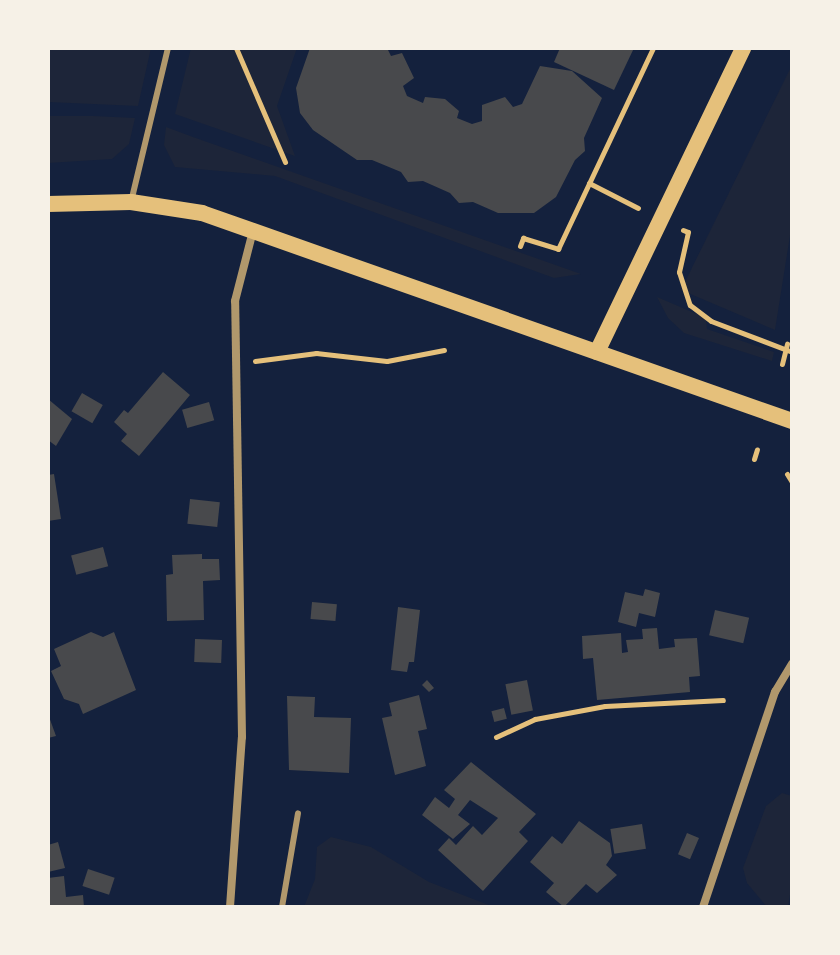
<!DOCTYPE html>
<style>
body{margin:0}
#map{position:relative;width:840px;height:955px;overflow:hidden;background:#14213d;font-family:"Fira Sans",sans-serif}
div>[style]{position:absolute}
.green>*{inset:0;background:#1d2539}
.building>*{inset:0;background:#48494c;transform-origin:0 0}
.path>*{height:5px;margin:-2.5px;padding:0 2.5px;transform-origin:2.5px;border-radius:2.5px;background:#e5c07b}
.service>*{height:6px;margin:-3px;padding:0 3px;transform-origin:3px;border-radius:3px;background:#b1986c}
.minor>*{height:8px;margin:-4px;padding:0 4px;transform-origin:4px;border-radius:4px;background:#b1986c}
.secondary>*{height:16px;margin:-8px;padding:0 8px;transform-origin:8px;border-radius:8px;background:#e5c07b}
span{translate:-50% -50%;white-space:nowrap;text-align:center;line-height:1.15;-webkit-text-stroke:6px #f6f1e7;paint-order:stroke}
.frame{position:absolute;inset:0;border:50px solid #f6f1e7;pointer-events:none}
</style>
<div id="map">
<div class="green">
<i style="clip-path:polygon(48px 48px,151px 48px,138px 106px,48px 102px)"></i>
<i style="clip-path:polygon(191px 48px,297px 48px,277px 106px,295px 156px,175px 114px)"></i>
<i style="clip-path:polygon(792px 65px,792px 223px,775px 330px,681px 290px)"></i>
<i style="clip-path:polygon(48px 116px,93px 116px,135px 118px,129px 144px,112px 159px,48px 163px)"></i>
<i style="clip-path:polygon(166px 127px,193px 137px,581px 274px,554px 278px,275px 176px,175px 167px,164px 145px)"></i>
<i style="clip-path:polygon(657px 297px,706px 318px,707px 329px,774px 352px,772px 361px,684px 333px,668px 318px)"></i>
<i style="clip-path:polygon(782px 793px,792px 796px,792px 883px,788px 907px,767px 907px,747px 883px,743px 868px,766px 806px)"></i>
<i style="clip-path:polygon(331px 837px,371px 847px,429px 882px,494px 907px,304px 907px,315px 879px,317px 847px)"></i>
</div>
<div class="building">
<i style="clip-path:polygon(310px 48px,387px 48px,391px 56px,402px 53px,414px 78px,403px 86px,407px 96px,423px 103px,425px 97px,445px 99px,459px 111px,457px 118px,472px 124px,482px 121px,482px 105px,505px 97px,513px 107px,522px 104px,540px 66px,572px 71px,602px 98px,584px 138px,585px 151px,575px 160px,556px 197px,534px 213px,498px 213px,473px 202px,459px 203px,450px 193px,423px 181px,408px 182px,401px 172px,372px 160px,357px 160px,313px 130px,300px 113px,296px 88px)"></i>
<i style="clip-path:polygon(560px 48px,634px 48px,614px 90px,554px 62px)"></i>
<i style="clip-path:polygon(163px 372px,190px 395px,139px 456px,121px 441px,127px 434px,114px 422px,124px 410px,128px 413px)"></i>
<i style="left:82px;top:393px;width:24px;height:21px;rotate:30deg"></i>
<i style="clip-path:polygon(48px 399px,72px 419px,56px 446px,48px 440px)"></i>
<i style="left:209px;top:402px;width:19px;height:28px;rotate:74deg"></i>
<i style="clip-path:polygon(54px 474px,61px 519px,48px 521px,48px 475px)"></i>
<i style="left:190px;top:499px;width:30px;height:25px;rotate:6deg"></i>
<i style="left:103px;top:547px;width:20px;height:33px;rotate:75deg"></i>
<i style="clip-path:polygon(202px 554px,202px 559px,219px 559px,220px 580px,203px 581px,204px 620px,167px 621px,166px 575px,173px 574px,172px 555px)"></i>
<i style="clip-path:polygon(645px 589px,660px 593px,655px 617px,639px 613px,636px 627px,618px 622px,625px 592px,643px 596px)"></i>
<i style="left:312px;top:602px;width:25px;height:17px;rotate:5deg"></i>
<i style="clip-path:polygon(398px 607px,420px 610px,414px 662px,409px 662px,407px 672px,391px 670px)"></i>
<i style="left:715px;top:610px;width:35px;height:26px;rotate:13deg"></i>
<i style="clip-path:polygon(657px 628px,659px 649px,675px 647px,674px 639px,697px 638px,700px 676px,689px 677px,690px 692px,597px 700px,593px 658px,583px 659px,582px 636px,621px 633px,622px 653px,628px 652px,626px 640px,643px 639px,642px 629px)"></i>
<i style="clip-path:polygon(91px 632px,103px 637px,114px 632px,136px 690px,83px 714px,79px 704px,64px 699px,51px 671px,61px 666px,54px 649px)"></i>
<i style="left:195px;top:639px;width:27px;height:23px;rotate:2deg"></i>
<i style="clip-path:polygon(427px 680px,434px 688px,429px 692px,422px 685px)"></i>
<i style="left:527px;top:680px;width:31px;height:22px;rotate:79deg"></i>
<i style="clip-path:polygon(419px 695px,427px 729px,418px 731px,426px 766px,395px 775px,382px 718px,392px 716px,389px 703px)"></i>
<i style="clip-path:polygon(287px 696px,315px 697px,314px 717px,351px 718px,349px 773px,289px 770px)"></i>
<i style="left:504px;top:708px;width:11px;height:13px;rotate:75deg"></i>
<i style="clip-path:polygon(48px 714px,56px 736px,48px 738px)"></i>
<i style="clip-path:polygon(471px 762px,536px 814px,519px 832px,528px 841px,483px 891px,438px 850px,449px 838px,456px 845px,473px 826px,482px 835px,498px 818px,470px 800px,458px 815px,470px 824px,453px 839px,422px 815px,435px 797px,449px 808px,455px 799px,444px 790px)"></i>
<i style="clip-path:polygon(579px 821px,610px 843px,612px 856px,606px 865px,617px 875px,597px 893px,586px 884px,564px 907px,546px 892px,554px 883px,530px 862px,552px 836px,562px 844px)"></i>
<i style="left:642px;top:824px;width:25px;height:32px;rotate:81deg"></i>
<i style="left:687px;top:833px;width:13px;height:23px;rotate:23deg"></i>
<i style="clip-path:polygon(58px 842px,65px 868px,48px 872px,48px 845px)"></i>
<i style="left:88px;top:869px;width:28px;height:18px;rotate:18deg"></i>
<i style="clip-path:polygon(64px 876px,66px 897px,83px 895px,84px 907px,48px 907px,48px 878px)"></i>
</div>
<div class="path">
<i style="left:236px;top:48px;width:124px;rotate:66.7deg"></i>
<i style="left:589px;top:183px;width:55px;rotate:27deg"></i>
<i style="left:683px;top:230px;width:5px;rotate:22deg"></i>
<i style="left:688px;top:232px;width:41px;rotate:102.7deg"></i>
<i style="left:679px;top:272px;width:35px;rotate:72deg"></i>
<i style="left:690px;top:305px;width:26px;rotate:37deg"></i>
<i style="left:711px;top:321px;width:87px;rotate:20.9deg"></i>
<i style="left:520px;top:246px;width:9px;rotate:-69deg"></i>
<i style="left:523px;top:238px;width:37px;rotate:17deg"></i>
<i style="left:558px;top:249px;width:222px;rotate:-64.7deg"></i>
<i style="left:255px;top:361px;width:62px;rotate:-7.5deg"></i>
<i style="left:316px;top:353px;width:71px;rotate:6.4deg"></i>
<i style="left:387px;top:361px;width:58px;rotate:-10.9deg"></i>
<i style="left:782px;top:364px;width:21px;rotate:-76deg"></i>
<i style="left:754px;top:459px;width:10px;rotate:-73deg"></i>
<i style="left:787px;top:474px;width:9px;rotate:58deg"></i>
<i style="left:496px;top:737px;width:43px;rotate:-24.8deg"></i>
<i style="left:535px;top:719px;width:71px;rotate:-10.5deg"></i>
<i style="left:605px;top:706px;width:118px;rotate:-2.9deg"></i>
</div>
<div class="service">
<i style="left:131px;top:202px;width:158px;rotate:-76.5deg"></i>
<i style="left:282px;top:907px;width:95px;rotate:-80.3deg"></i>
</div>
<div class="minor">
<i style="left:230px;top:907px;width:170px;rotate:-86deg"></i>
<i style="left:242px;top:737px;width:436px;rotate:-90.9deg"></i>
<i style="left:235px;top:301px;width:72px;rotate:-75.6deg"></i>
<i style="left:703px;top:907px;width:227px;rotate:-71.5deg"></i>
<i style="left:775px;top:692px;width:33px;rotate:-59deg"></i>
</div>
<div class="secondary">
<i style="left:48px;top:204px;width:83px;rotate:-1.4deg"></i>
<i style="left:131px;top:202px;width:72px;rotate:8.8deg"></i>
<i style="left:202px;top:213px;width:626px;rotate:19.42deg"></i>
<i style="left:597px;top:352px;width:337px;rotate:-64.3deg"></i>
</div>
<div class="frame"></div>
</div>
